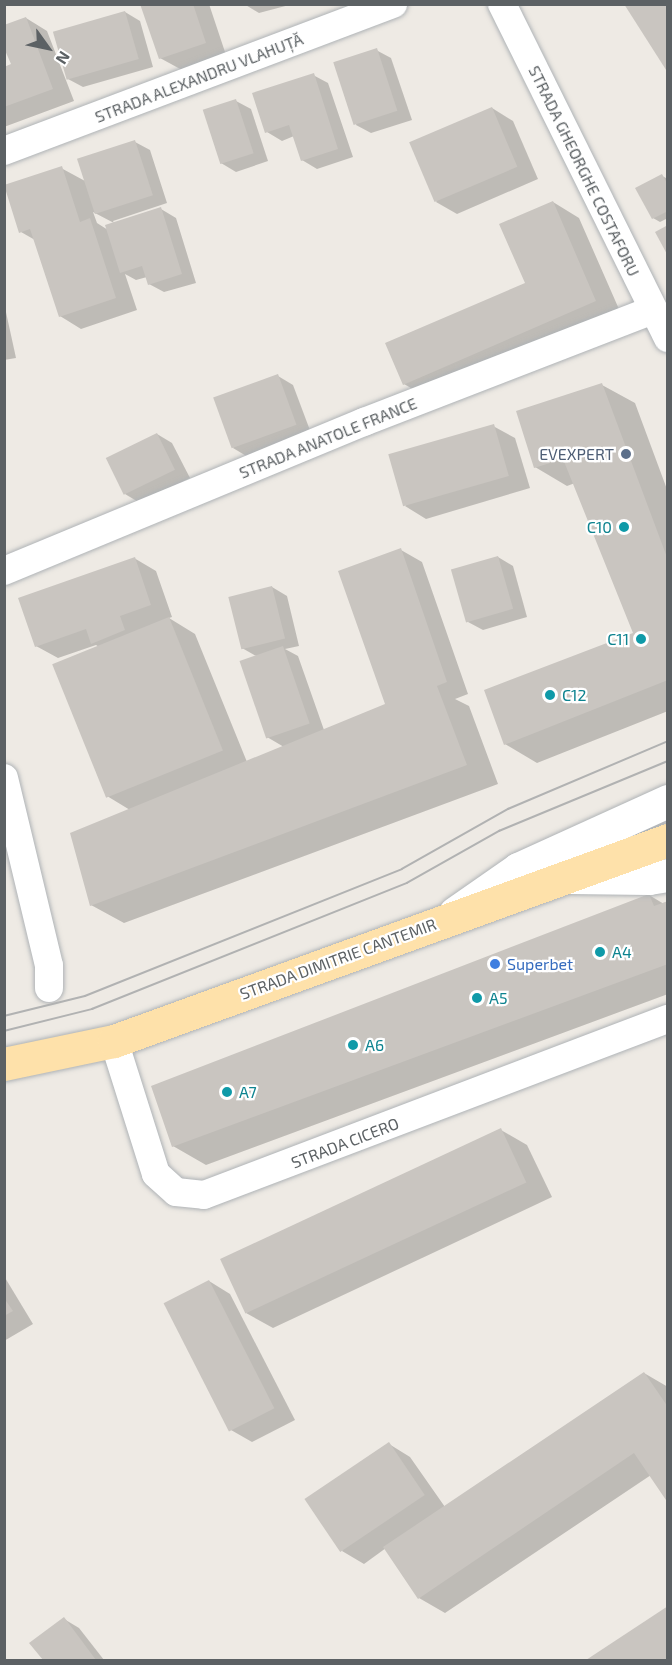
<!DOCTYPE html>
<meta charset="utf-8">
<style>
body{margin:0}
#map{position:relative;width:672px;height:1665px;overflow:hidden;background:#eeeae4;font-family:"Exo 2",sans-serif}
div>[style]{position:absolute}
.shadow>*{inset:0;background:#0003}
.building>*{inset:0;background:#c9c5c0;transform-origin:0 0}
.roads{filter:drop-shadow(0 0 2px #afb3b6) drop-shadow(0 0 2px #afb3b6)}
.minor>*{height:28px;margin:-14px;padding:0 14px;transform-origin:14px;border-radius:14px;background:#fff}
.secondary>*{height:33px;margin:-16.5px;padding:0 16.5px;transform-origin:16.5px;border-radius:16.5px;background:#fff}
.primary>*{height:33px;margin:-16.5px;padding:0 16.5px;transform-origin:16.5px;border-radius:16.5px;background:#fee1aa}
.tram>*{height:1.5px;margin:-0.75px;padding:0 0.75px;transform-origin:0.75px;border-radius:0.75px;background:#b1b2b2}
.dots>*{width:16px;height:16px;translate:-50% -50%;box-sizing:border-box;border:3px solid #fff;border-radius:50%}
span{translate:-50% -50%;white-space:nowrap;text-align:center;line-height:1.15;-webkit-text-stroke:4.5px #fff;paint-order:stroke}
.street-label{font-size:16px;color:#5c6164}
.service-label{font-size:16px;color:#4e5e75}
.right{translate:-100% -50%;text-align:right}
.culture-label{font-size:16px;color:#0d838f}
.left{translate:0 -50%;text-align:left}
.shop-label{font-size:16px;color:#366cbe}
.frame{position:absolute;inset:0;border:6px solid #5c6164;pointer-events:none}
.north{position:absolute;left:18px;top:18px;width:60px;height:60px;-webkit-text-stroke:4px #fff;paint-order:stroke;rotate:123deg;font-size:16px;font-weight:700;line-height:24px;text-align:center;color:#5c6164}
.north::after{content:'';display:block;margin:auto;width:21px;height:27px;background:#5c6164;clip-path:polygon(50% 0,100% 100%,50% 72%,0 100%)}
</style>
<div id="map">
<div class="shadow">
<i style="clip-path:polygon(142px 4px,209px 4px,226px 55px,182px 70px,160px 58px)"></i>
<i style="clip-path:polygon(244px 4px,293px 4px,259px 13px)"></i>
<i style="clip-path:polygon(125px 12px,140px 21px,153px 67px,83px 87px,68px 79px)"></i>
<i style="clip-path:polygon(26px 18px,47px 31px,74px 101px,4px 127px,4px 68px,13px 65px)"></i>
<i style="clip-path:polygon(376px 50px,391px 58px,412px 120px,371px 133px,356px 125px)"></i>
<i style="clip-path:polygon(313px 75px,328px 83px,353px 157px,317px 169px,302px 160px,294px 136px,282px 141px,267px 132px)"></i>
<i style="clip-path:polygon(236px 101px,251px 109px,268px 161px,236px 172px,221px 163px)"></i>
<i style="clip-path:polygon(492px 108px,513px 121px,538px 179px,457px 214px,436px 202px)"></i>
<i style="clip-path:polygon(evenodd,135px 142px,150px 150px,167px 203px,113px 221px,114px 223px,161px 209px,176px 218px,196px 283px,164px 292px,149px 284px,147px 277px,136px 280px,125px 274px,137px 310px,81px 329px,60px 316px,35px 240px,21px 232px,61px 168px,85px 181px,135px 142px,93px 212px,114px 223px,108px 230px,97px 223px,93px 212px)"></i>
<i style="clip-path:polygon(662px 176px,668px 179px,668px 218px,660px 222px,653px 218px)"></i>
<i style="clip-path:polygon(553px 202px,579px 218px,622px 316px,430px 399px,404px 384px,526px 283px)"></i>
<i style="clip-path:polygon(4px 303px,16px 358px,4px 360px)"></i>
<i style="clip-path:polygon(278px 376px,293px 385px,311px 433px,248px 457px,233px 448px)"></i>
<i style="clip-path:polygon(602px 385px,635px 403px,668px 492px,668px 711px,537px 763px,505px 744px,634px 633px,575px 483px,567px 486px,535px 467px)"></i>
<i style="clip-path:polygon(493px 426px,515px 438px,530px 488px,426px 519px,405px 506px)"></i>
<i style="clip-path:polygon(157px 434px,172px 443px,190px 478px,140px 503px,125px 494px)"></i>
<i style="clip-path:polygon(401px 550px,422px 562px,468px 694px,455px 699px,469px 706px,498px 784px,124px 923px,91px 905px,130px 810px,107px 796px,99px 647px,96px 645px,58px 658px,36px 646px,134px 558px,156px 571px,172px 617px,169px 618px,195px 634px,247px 762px,284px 747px,267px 737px,258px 657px,242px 648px,272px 587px,287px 596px,299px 646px,285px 649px,298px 656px,324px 730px,387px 705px)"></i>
<i style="clip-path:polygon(498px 557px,513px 566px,527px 617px,483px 630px,468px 622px)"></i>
<i style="clip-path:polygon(649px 895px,664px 904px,668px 903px,668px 994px,206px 1165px,173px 1146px)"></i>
<i style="clip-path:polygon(501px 1130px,527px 1145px,552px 1197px,273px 1328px,246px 1313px)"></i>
<i style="clip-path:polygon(4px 1276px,33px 1324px,4px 1341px)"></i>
<i style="clip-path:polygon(209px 1281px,230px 1294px,295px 1420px,252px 1442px,231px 1430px)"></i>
<i style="clip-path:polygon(644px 1373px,668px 1387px,668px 1500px,651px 1475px,445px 1613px,419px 1598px,386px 1548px,364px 1564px,342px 1551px,389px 1444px,410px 1457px,445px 1507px)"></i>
<i style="clip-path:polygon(668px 1607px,668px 1660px,588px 1660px)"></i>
<i style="clip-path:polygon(64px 1619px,79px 1628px,104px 1660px,45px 1660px,32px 1643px)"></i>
</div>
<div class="building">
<i style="clip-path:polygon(140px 4px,193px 4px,206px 43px,159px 59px)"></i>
<i style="clip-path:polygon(624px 4px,668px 4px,668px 73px)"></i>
<i style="left:125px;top:11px;width:50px;height:75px;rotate:74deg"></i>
<i style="clip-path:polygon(26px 17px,53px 89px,4px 107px,4px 67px,11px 64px,4px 48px,4px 25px)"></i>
<i style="left:377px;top:48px;width:66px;height:46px;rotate:72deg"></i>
<i style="clip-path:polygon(314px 73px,338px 149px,301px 161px,289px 125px,265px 133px,252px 93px)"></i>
<i style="left:236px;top:99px;width:57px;height:35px;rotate:72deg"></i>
<i style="left:492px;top:107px;width:65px;height:90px;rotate:67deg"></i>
<i style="left:135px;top:140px;width:58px;height:61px;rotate:72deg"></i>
<i style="clip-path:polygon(62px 166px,80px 222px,90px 218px,116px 298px,59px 317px,30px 229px,19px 233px,4px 185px)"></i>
<i style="clip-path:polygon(662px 174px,668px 185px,668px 211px,652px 219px,635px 188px)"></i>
<i style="clip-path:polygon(553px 201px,596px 301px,403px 385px,385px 343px,525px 283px,499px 224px)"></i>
<i style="clip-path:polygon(161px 207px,182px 274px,148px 285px,142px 266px,120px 273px,105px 225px)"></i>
<i style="clip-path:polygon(668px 225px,668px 256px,655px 232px)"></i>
<i style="left:278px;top:374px;width:54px;height:69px;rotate:70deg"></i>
<i style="clip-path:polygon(602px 383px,668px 560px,668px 680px,504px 745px,484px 690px,633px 633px,563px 459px,534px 468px,516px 411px)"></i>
<i style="left:494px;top:424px;width:54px;height:110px;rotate:74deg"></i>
<i style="left:157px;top:433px;width:41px;height:57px;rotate:64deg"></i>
<i style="clip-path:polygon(401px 548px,447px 682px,437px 686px,467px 765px,90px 906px,70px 833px,385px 704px,338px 571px)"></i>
<i style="left:498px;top:556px;width:55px;height:49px;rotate:74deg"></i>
<i style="clip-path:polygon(135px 557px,151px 605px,120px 616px,125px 630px,91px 644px,86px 629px,35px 647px,18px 598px)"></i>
<i style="left:272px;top:586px;width:54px;height:45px;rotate:76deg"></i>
<i style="left:169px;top:617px;width:144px;height:126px;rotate:68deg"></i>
<i style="left:283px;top:646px;width:82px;height:46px;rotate:71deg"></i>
<i style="clip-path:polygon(649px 894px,654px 906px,668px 901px,668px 964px,172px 1147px,151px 1086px)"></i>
<i style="left:501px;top:1128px;width:60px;height:310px;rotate:65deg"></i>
<i style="left:209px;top:1280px;width:144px;height:51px;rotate:63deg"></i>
<i style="clip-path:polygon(4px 1298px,13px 1311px,4px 1316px)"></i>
<i style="clip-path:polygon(644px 1372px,668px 1407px,668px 1503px,634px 1453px,418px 1599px,383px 1547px)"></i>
<i style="left:389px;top:1442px;width:64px;height:102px;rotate:56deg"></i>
<i style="clip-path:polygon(668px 1606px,668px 1660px,586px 1660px)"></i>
<i style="clip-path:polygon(64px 1617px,96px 1660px,43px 1660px,29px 1643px)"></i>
</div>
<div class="roads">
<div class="minor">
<i style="left:502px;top:4px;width:373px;rotate:63.6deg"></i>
<i style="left:4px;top:151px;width:416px;rotate:-20.7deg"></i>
<i style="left:4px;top:571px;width:390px;rotate:-22.5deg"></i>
<i style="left:364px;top:422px;width:310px;rotate:-21.2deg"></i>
<i style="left:4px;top:778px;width:193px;rotate:76.5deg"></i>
<i style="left:49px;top:966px;width:22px;rotate:90deg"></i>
<i style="left:114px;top:1041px;width:139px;rotate:72.5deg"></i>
<i style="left:156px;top:1174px;width:27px;rotate:42deg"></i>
<i style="left:176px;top:1192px;width:28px;rotate:6deg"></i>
<i style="left:204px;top:1195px;width:496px;rotate:-20.8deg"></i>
</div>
<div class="secondary">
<i style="left:570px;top:877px;width:79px;rotate:0.7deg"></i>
<i style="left:649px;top:878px;width:19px;rotate:-9deg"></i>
<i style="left:455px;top:913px;width:77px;rotate:-34.9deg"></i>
<i style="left:518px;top:869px;width:165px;rotate:-24.4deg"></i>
</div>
<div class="primary">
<i style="left:4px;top:1064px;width:112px;rotate:-11.8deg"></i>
<i style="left:114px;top:1041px;width:589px;rotate:-19.94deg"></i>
</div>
</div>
<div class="tram">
<i style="left:4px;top:1016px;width:83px;rotate:-13.9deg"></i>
<i style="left:85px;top:996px;width:341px;rotate:-21.8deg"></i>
<i style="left:402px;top:869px;width:122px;rotate:-29.5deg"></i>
<i style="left:508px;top:809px;width:174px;rotate:-23deg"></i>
<i style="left:4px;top:1031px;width:91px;rotate:-14deg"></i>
<i style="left:92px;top:1009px;width:339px;rotate:-21.8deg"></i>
<i style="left:407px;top:883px;width:106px;rotate:-29.5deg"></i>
<i style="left:499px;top:831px;width:183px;rotate:-22.5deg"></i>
</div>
<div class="dots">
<i style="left:626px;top:454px;background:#5c6f8a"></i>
<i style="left:624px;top:527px;background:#0f9aa8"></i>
<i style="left:641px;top:639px;background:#0f9aa8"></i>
<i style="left:550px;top:695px;background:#0f9aa8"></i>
<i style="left:600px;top:952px;background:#0f9aa8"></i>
<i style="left:495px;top:964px;background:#3f7fe0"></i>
<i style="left:477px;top:998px;background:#0f9aa8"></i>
<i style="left:353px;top:1045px;background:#0f9aa8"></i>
<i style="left:227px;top:1092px;background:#0f9aa8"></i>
</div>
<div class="street-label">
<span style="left:199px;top:78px;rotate:-21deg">STRADA ALEXANDRU VLAHUȚĂ</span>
<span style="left:584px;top:171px;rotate:64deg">STRADA GHEORGHE COSTAFORU</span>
<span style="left:328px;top:438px;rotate:-22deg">STRADA ANATOLE FRANCE</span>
<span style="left:338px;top:959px;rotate:-20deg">STRADA DIMITRIE CANTEMIR</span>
<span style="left:345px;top:1143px;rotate:-21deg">STRADA CICERO</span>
</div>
<div class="service-label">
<span class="right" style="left:614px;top:454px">EVEXPERT</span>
</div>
<div class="culture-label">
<span class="right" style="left:612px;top:527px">C10</span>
<span class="right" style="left:629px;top:639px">C11</span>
<span class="left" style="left:562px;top:695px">C12</span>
<span class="left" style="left:612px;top:952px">A4</span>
<span class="left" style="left:489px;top:998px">A5</span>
<span class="left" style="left:365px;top:1045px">A6</span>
<span class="left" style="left:239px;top:1092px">A7</span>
</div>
<div class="shop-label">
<span class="left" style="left:507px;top:964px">Superbet</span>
</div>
<div class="frame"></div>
<div class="north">N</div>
</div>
